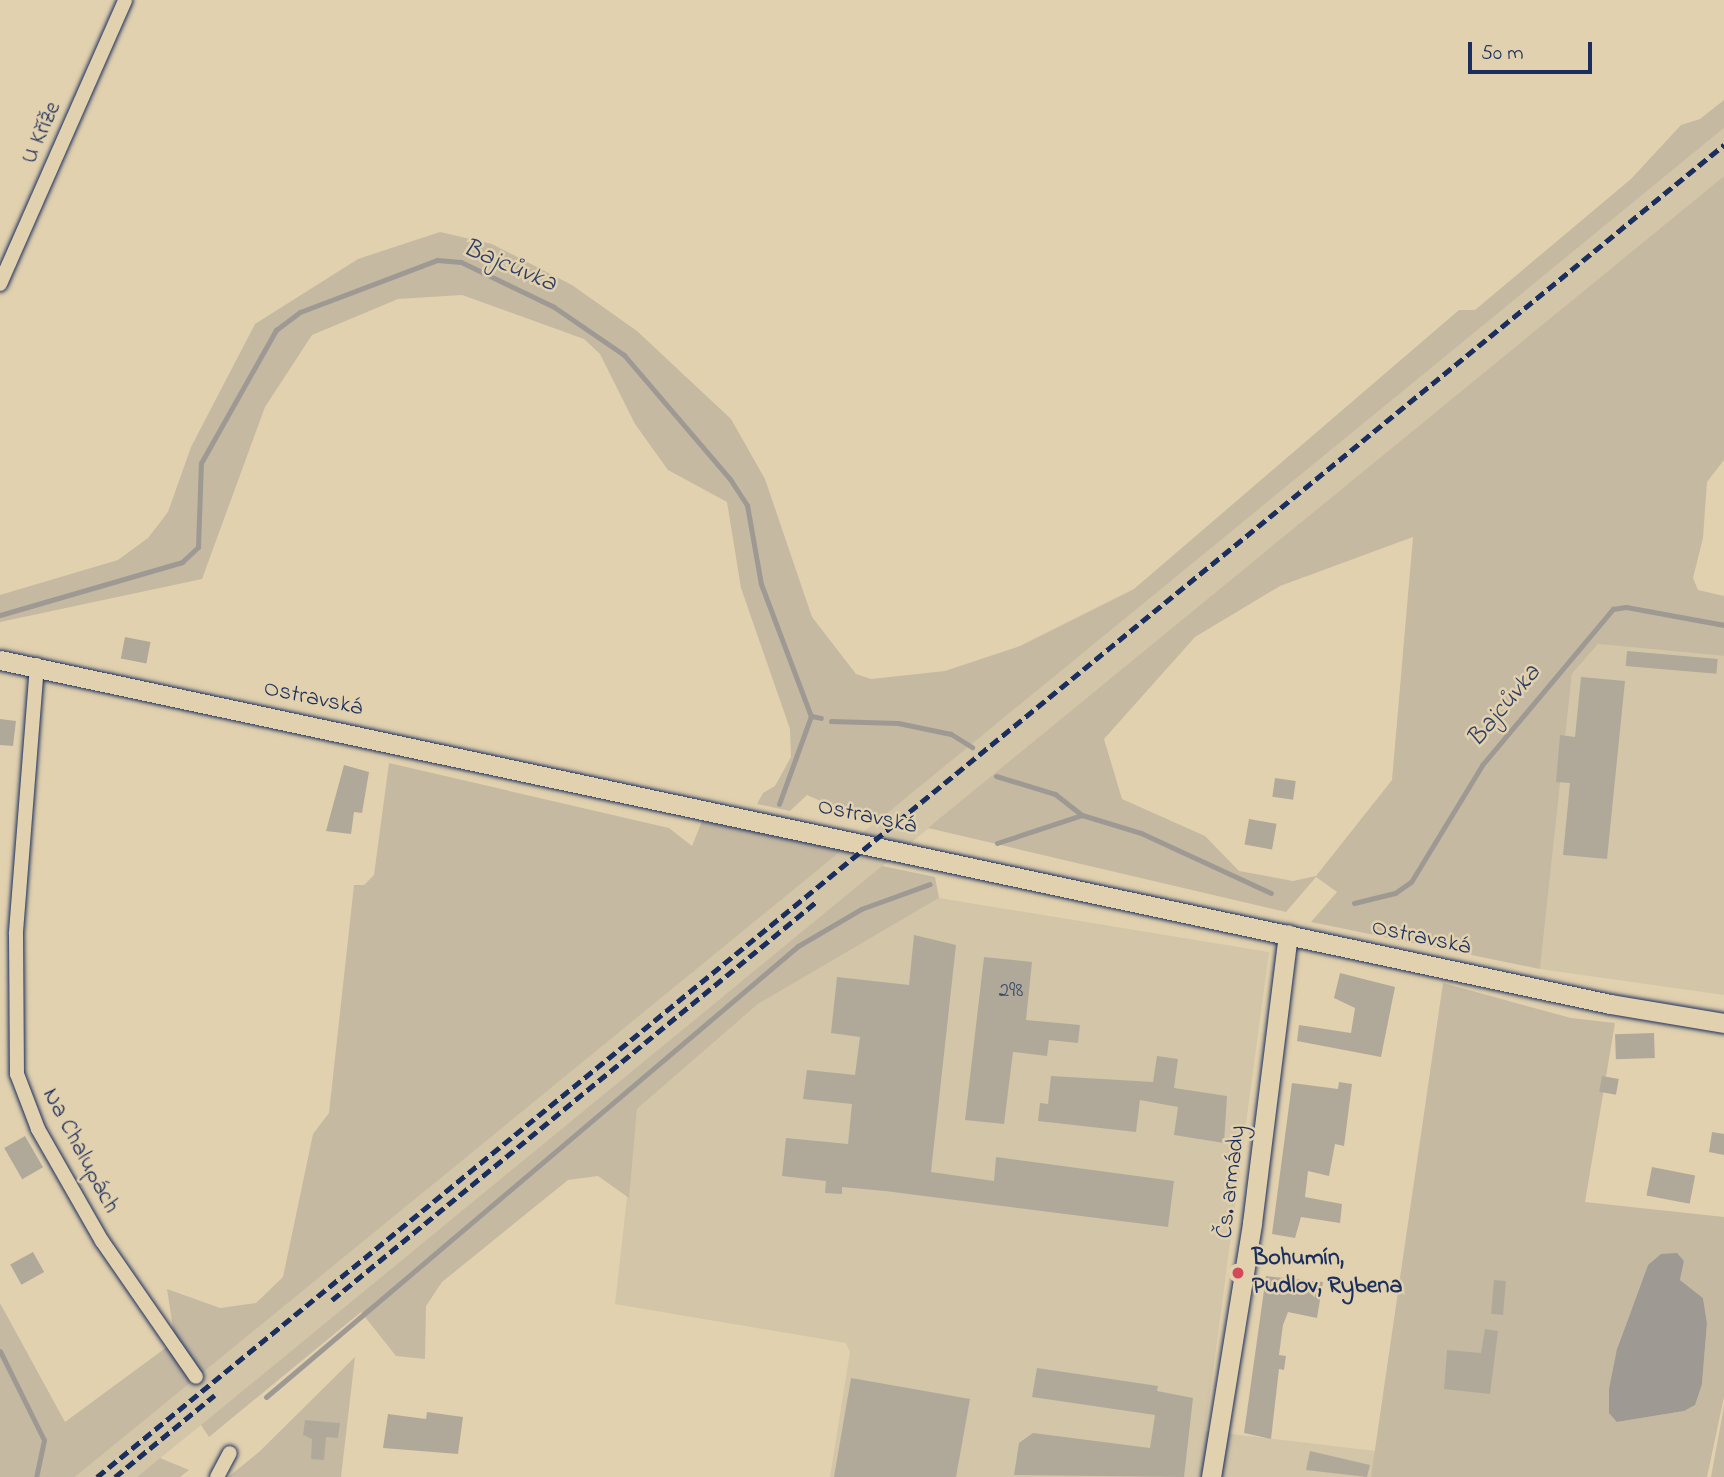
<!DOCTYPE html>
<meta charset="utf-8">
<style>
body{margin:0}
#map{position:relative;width:1724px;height:1477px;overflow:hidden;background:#e2d1ae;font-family:"Indie Flower",sans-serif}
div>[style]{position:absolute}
.built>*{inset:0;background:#d3c5a8}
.green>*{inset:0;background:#c5b9a2}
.water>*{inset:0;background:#9e9993}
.stream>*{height:5px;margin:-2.5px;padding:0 2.5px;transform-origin:2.5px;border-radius:2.5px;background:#9e9993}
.building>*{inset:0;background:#b0a99a;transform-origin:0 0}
.roads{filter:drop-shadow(0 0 2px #1b2f5e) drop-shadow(0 0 2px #1b2f5e)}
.street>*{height:14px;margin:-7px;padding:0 7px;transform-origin:7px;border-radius:7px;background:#e2d1ae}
.secondary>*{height:19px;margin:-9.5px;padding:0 9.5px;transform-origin:9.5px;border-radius:9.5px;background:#e2d1ae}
.rail>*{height:5px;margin-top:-2.5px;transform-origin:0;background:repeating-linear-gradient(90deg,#1b2f5e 0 10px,transparent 0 15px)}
.dots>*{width:19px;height:19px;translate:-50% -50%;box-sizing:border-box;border:4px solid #e2d1ae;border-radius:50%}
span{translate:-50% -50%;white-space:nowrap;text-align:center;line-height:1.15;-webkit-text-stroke:5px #e2d1ae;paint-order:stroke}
.number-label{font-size:21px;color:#404e6d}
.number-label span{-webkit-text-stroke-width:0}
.street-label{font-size:24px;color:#1b2f5e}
.poi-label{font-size:24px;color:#1b2f5e;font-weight:700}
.left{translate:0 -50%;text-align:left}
.water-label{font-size:26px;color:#2f3f66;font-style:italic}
.scale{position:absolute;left:1468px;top:42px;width:124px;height:32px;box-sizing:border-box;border:4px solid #1b2f5e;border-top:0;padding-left:9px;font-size:21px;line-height:24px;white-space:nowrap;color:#1b2f5e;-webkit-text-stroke:5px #e2d1ae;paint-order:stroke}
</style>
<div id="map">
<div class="built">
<i style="clip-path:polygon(1724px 128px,1724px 176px,201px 1425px,137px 1477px,75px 1477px)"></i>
<i style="clip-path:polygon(1598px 644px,1724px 656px,1724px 995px,1540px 969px,1572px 674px)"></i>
<i style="clip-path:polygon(939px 898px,1269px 952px,1205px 1431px,1376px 1451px,1371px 1477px,830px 1477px,850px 1352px,846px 1343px,615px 1304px,637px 1109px,758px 1004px)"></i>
</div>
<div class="green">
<i style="clip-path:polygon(1724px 100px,1724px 128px,874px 824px,807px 795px,790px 811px,757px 804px,763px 793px,775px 786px,791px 757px,790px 729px,741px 588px,727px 502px,668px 470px,635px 424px,600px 354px,584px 339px,462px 295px,398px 299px,312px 335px,265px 407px,202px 579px,0 622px,0 595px,118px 560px,148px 538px,168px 512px,191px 447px,255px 324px,358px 259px,440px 232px,492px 244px,572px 285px,637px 331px,731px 419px,765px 479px,812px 617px,856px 674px,871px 679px,945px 671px,1020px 646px,1134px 589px,1459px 310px,1475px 310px,1631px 179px,1681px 125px,1700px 119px)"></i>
<i style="clip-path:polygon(evenodd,1724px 176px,1724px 460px,1707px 482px,1703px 538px,1693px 578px,1698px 590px,1724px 596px,1724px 656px,1598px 644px,1572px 674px,1540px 969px,1311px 922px,1337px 892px,1316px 877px,1286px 912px,928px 828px,1724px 176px,1413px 537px,1392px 780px,1316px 876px,1293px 881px,1239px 871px,1205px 836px,1122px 799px,1104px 739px,1195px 637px,1280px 586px,1413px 537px)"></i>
<i style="clip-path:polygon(389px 763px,669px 828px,692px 846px,702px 821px,842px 850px,75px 1477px,0 1477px,0 1303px,65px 1422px,175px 1341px,167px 1289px,220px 1308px,256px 1303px,283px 1277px,313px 1134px,329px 1113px,354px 885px,364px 885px,374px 875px)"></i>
<i style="clip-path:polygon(882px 866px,935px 877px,939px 898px,758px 1004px,637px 1109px,629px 1198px,598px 1176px,568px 1180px,442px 1282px,426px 1306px,425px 1359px,396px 1356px,361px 1312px,209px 1437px,201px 1425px)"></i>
<i style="clip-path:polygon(evenodd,1443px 983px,1571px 1018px,1615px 1023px,1585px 1202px,1724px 1217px,1724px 1397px,1707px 1477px,1371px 1477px,1443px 983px,1684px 1261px,1680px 1280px,1703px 1298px,1707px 1323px,1702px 1384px,1684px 1411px,1617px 1422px,1617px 1349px,1648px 1265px,1684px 1261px)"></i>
<i style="clip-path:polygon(355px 1357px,341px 1477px,228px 1477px,259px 1452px)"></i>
<i style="clip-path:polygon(1724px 1406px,1724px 1477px,1711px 1477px)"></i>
<i style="clip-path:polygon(160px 1458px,189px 1470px,180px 1477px,137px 1477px)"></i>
</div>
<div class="water">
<i style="clip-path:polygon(1677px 1253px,1684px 1261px,1680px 1280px,1703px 1298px,1707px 1323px,1702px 1384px,1695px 1405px,1684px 1411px,1617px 1422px,1609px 1413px,1609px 1389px,1617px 1349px,1648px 1265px,1661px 1254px)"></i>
</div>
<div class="stream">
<i style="left:0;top:615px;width:190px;rotate:-16.2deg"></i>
<i style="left:182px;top:562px;width:22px;rotate:-43deg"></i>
<i style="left:198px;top:547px;width:84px;rotate:-88deg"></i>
<i style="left:201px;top:463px;width:153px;rotate:-60.6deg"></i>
<i style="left:276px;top:330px;width:30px;rotate:-37deg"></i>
<i style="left:300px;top:312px;width:147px;rotate:-20.8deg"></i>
<i style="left:437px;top:260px;width:24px;rotate:5deg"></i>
<i style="left:461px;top:262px;width:103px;rotate:25.8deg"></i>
<i style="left:554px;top:307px;width:85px;rotate:34.4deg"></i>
<i style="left:624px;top:355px;width:163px;rotate:49.5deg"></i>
<i style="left:730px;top:479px;width:31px;rotate:57deg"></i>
<i style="left:747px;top:505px;width:80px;rotate:80deg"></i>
<i style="left:761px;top:584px;width:141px;rotate:69.3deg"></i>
<i style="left:811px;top:716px;width:10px;rotate:11deg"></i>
<i style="left:831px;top:721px;width:67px;rotate:1.7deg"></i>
<i style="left:898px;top:723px;width:54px;rotate:11.7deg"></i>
<i style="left:951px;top:734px;width:25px;rotate:32deg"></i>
<i style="left:996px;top:776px;width:62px;rotate:17deg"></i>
<i style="left:1055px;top:794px;width:34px;rotate:38deg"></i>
<i style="left:1082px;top:815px;width:62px;rotate:17deg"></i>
<i style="left:1141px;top:833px;width:143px;rotate:24.8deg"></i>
<i style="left:779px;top:804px;width:94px;rotate:-70deg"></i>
<i style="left:997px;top:843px;width:89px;rotate:-18.2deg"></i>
<i style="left:1354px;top:903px;width:42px;rotate:-13.7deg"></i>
<i style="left:1395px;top:893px;width:19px;rotate:-35deg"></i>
<i style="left:1411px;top:882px;width:137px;rotate:-58.7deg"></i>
<i style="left:1482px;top:765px;width:204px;rotate:-50deg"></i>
<i style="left:1613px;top:609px;width:13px;rotate:-9deg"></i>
<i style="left:1626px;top:607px;width:100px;rotate:10.4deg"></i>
<i style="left:0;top:1351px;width:99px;rotate:63.7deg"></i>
<i style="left:44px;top:1440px;width:38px;rotate:102deg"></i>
<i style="left:266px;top:1397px;width:697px;rotate:-40.29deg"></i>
<i style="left:798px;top:946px;width:73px;rotate:-30.4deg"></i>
<i style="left:861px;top:909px;width:73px;rotate:-19.9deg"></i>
</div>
<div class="building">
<i style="left:125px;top:637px;width:26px;height:22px;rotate:11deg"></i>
<i style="left:1627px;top:651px;width:91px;height:15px;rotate:5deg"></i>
<i style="clip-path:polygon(1581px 677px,1625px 681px,1607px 859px,1563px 855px,1570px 783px,1556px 782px,1560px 735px,1575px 737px)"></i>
<i style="clip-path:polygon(0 719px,16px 721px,13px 746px,0 745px)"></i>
<i style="clip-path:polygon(344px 765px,369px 772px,362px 813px,354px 812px,351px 834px,326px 831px)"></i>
<i style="left:1275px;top:778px;width:21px;height:19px;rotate:8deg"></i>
<i style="left:1249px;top:819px;width:28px;height:26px;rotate:10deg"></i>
<i style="clip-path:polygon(914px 935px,956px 945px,931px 1172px,994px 1181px,996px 1157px,1174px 1181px,1168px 1227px,885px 1191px,842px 1187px,842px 1194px,825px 1193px,826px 1181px,782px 1176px,786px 1138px,848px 1144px,852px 1104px,803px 1099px,807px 1070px,855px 1075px,860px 1037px,831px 1033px,837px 977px,909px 985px)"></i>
<i style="clip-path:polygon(984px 957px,1032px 962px,1026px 1020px,1080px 1025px,1078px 1043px,1049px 1040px,1047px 1056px,1013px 1052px,1004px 1124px,965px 1120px)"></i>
<i style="clip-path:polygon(1340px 973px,1395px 987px,1381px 1057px,1297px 1041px,1299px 1025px,1351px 1033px,1355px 1008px,1334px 998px)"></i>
<i style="left:1654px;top:1033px;width:25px;height:39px;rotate:88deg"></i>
<i style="clip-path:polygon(1157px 1056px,1178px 1059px,1174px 1088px,1227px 1096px,1224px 1143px,1174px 1135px,1178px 1107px,1140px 1100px,1136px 1132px,1038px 1121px,1040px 1103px,1048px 1104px,1051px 1076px,1153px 1082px)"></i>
<i style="left:1602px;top:1076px;width:17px;height:16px;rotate:10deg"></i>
<i style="clip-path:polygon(1339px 1082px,1352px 1084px,1344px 1146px,1335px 1144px,1329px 1176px,1308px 1171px,1305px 1197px,1342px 1204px,1340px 1223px,1301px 1217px,1295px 1238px,1272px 1234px,1292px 1083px,1338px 1089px)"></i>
<i style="clip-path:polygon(1712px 1132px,1724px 1134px,1724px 1155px,1709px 1152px)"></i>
<i style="left:25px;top:1136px;width:36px;height:24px;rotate:60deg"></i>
<i style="left:1652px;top:1167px;width:44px;height:29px;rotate:11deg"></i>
<i style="left:33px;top:1252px;width:23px;height:26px;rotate:61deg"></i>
<i style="clip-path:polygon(1266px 1276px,1323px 1282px,1317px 1318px,1288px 1312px,1283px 1325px,1279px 1355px,1286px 1356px,1284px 1370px,1279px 1369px,1271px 1439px,1244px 1433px)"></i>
<i style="left:1494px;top:1280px;width:12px;height:34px;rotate:5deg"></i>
<i style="clip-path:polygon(1485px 1329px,1498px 1331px,1490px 1394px,1444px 1389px,1447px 1350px,1481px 1353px)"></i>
<i style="clip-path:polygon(1037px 1368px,1158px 1386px,1157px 1391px,1193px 1398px,1184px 1477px,1014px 1475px,1019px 1443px,1033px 1433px,1150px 1448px,1155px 1415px,1032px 1397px)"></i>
<i style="clip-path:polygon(851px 1378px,970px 1399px,956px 1477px,834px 1477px)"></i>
<i style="clip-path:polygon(427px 1412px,463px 1417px,458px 1454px,383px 1448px,388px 1414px,426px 1419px)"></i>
<i style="clip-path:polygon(305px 1420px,340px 1423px,338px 1438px,326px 1437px,324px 1460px,311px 1459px,312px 1439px,303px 1435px)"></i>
<i style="clip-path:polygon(1310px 1451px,1370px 1465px,1367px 1477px,1306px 1470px)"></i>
</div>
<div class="roads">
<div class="street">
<i style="left:0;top:284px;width:310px;rotate:-66.2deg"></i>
<i style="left:37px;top:665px;width:270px;rotate:94.5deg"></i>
<i style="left:16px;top:934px;width:140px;rotate:89.6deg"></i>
<i style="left:17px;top:1074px;width:59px;rotate:69.1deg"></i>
<i style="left:38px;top:1129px;width:129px;rotate:60.3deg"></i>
<i style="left:102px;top:1241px;width:165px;rotate:55.3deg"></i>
<i style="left:217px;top:1477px;width:27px;rotate:-62deg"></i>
</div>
<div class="secondary">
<i style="left:0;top:660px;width:1646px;rotate:12.06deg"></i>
<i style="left:1610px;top:1004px;width:116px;rotate:9.5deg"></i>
<i style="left:1211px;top:1477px;width:257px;rotate:-80.8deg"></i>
<i style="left:1252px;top:1223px;width:291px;rotate:-82.9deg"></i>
</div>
</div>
<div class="rail">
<i style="left:332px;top:1300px;width:627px;rotate:-39.43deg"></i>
<i style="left:97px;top:1477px;width:2103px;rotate:-39.31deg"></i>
<i style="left:115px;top:1477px;width:129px;rotate:-39.4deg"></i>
</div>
<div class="dots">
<i style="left:1238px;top:1273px;background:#d1495b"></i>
</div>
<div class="number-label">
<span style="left:1011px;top:991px">298</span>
</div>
<div class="street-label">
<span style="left:42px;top:133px;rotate:-66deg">U Kříže</span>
<span style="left:313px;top:699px;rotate:12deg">Ostravská</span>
<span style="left:867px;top:817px;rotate:12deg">Ostravská</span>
<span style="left:1421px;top:938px;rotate:12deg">Ostravská</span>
<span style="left:80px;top:1151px;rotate:62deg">Na Chalupách</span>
<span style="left:1232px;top:1182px;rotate:-83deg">Čs. armády</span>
</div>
<div class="poi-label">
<span class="left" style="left:1252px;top:1273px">Bohumín,<br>Pudlov, Rybena</span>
</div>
<div class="water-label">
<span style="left:509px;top:267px;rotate:23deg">Bajcůvka</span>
<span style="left:1505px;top:707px;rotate:-50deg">Bajcůvka</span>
</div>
<div class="scale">50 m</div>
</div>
